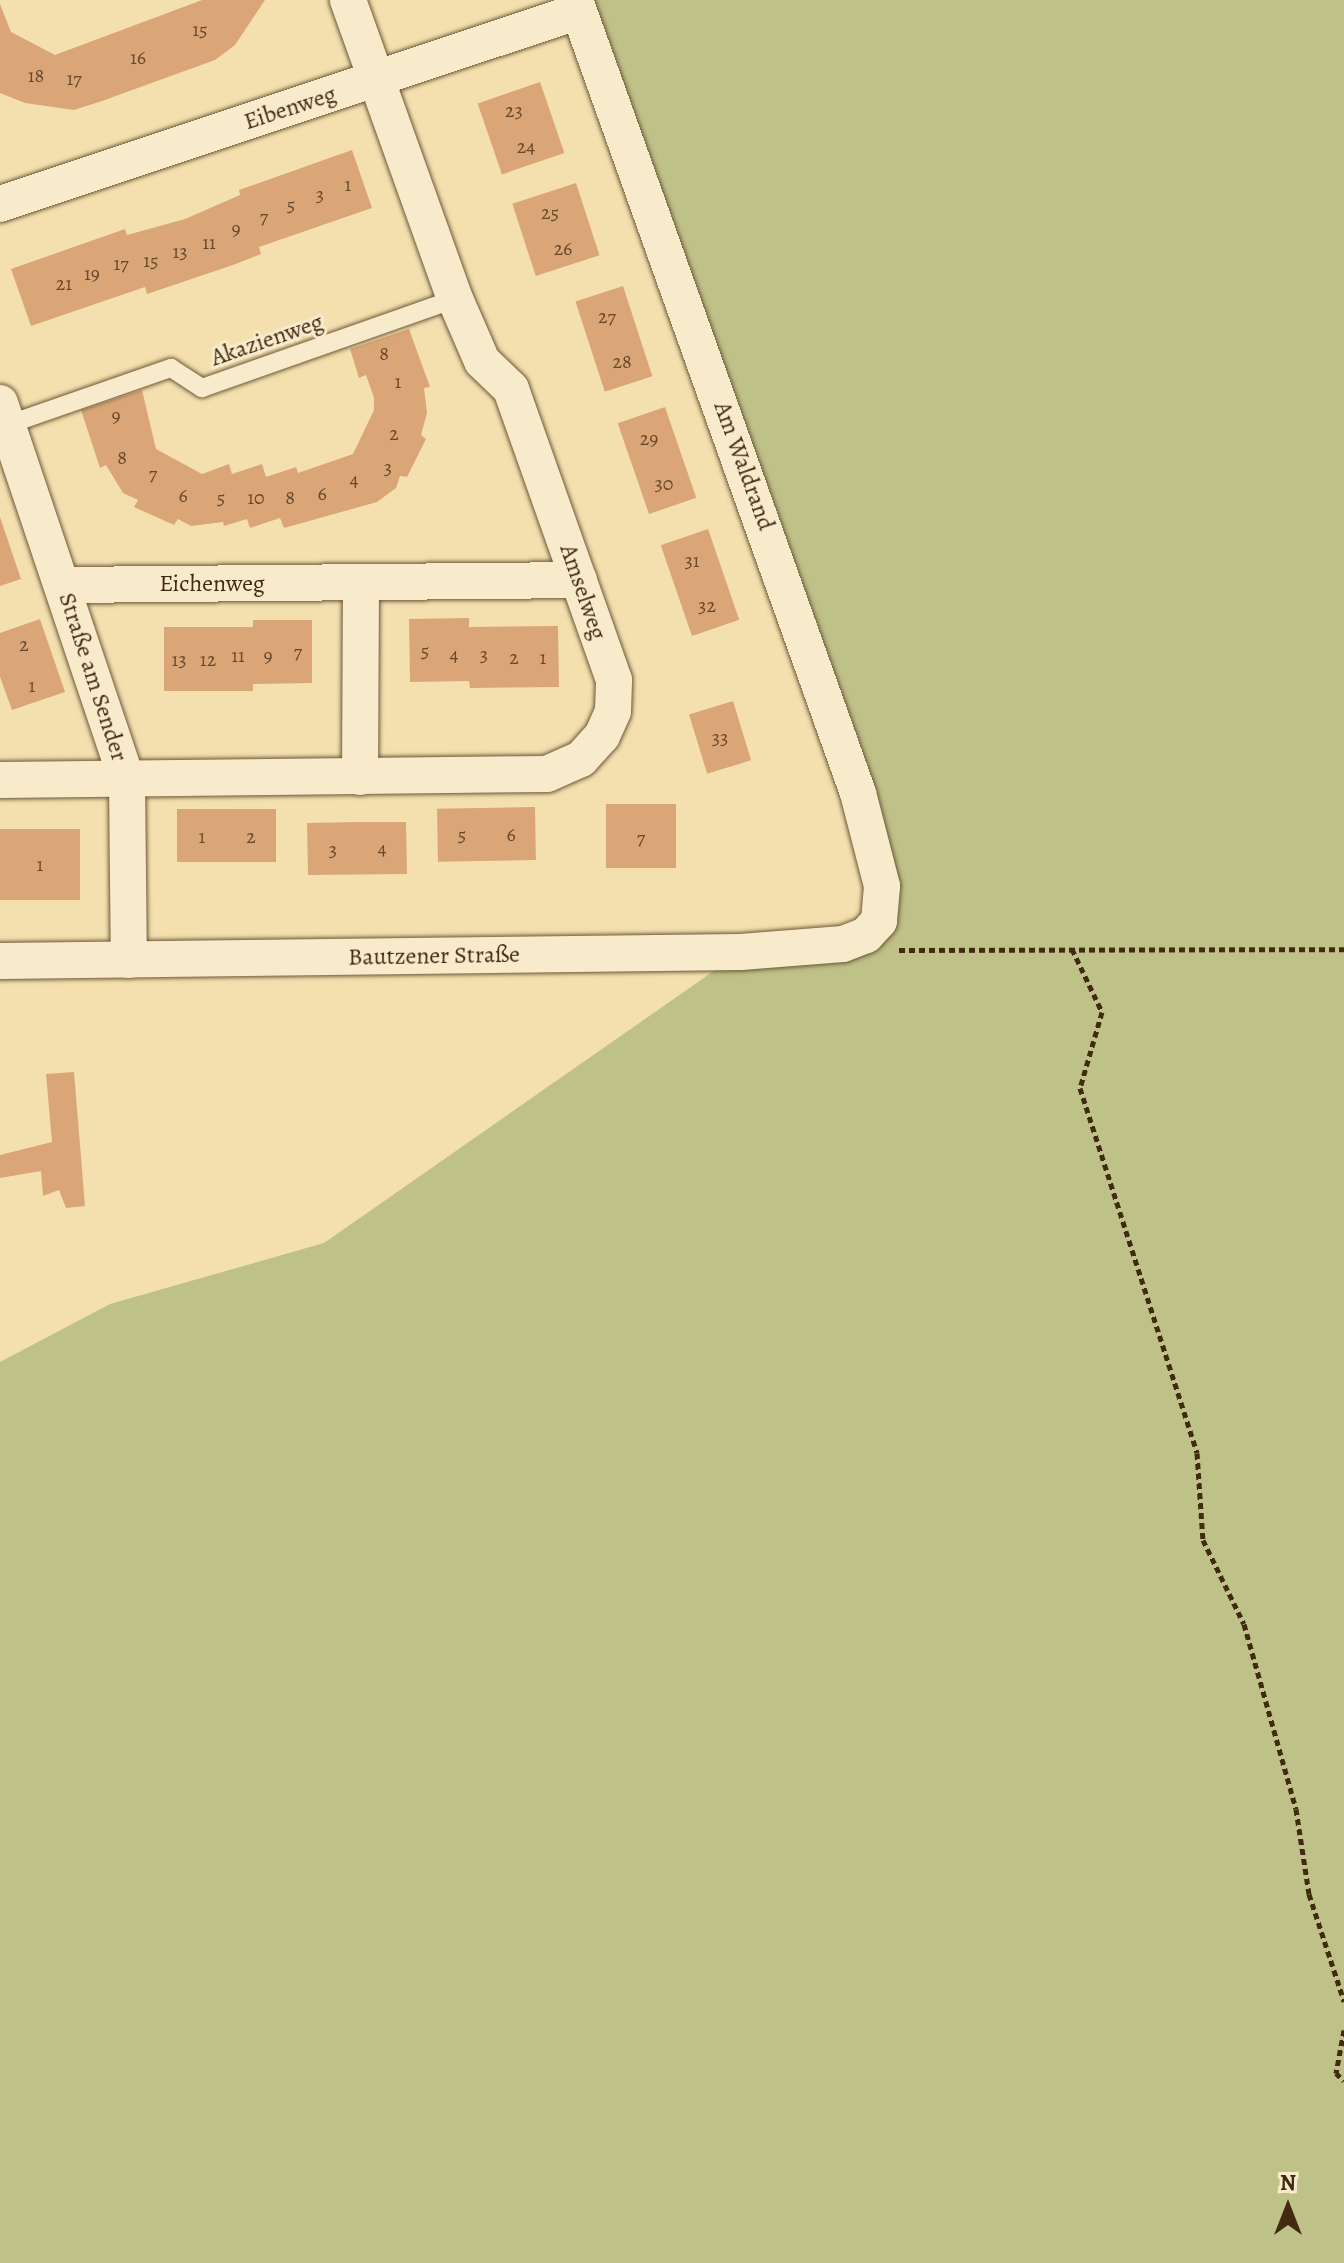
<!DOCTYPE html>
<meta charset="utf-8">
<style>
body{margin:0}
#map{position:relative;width:1344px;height:2263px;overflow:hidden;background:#f4e0af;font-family:Alegreya,serif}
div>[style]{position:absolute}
.green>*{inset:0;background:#bec188}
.building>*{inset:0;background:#daa678;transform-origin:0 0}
.path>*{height:5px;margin-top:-2.5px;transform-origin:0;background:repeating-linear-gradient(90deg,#422a11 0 6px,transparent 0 10px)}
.roads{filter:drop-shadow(0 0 2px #6e5838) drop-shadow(0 0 2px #6e5838)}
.lane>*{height:18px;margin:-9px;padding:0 9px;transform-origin:9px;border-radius:9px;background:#f8ebcb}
.street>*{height:36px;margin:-18px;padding:0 18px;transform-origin:18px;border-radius:18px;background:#f8ebcb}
span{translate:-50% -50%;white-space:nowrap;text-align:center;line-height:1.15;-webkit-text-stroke:6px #f8ebcb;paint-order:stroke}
.number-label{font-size:20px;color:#68492b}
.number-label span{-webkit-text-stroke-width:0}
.street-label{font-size:24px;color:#422a11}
.north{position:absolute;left:1248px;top:2167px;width:80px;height:80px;-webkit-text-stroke:6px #f8ebcb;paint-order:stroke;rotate:0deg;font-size:22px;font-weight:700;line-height:32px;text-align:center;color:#422a11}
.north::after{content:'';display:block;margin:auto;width:28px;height:36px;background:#422a11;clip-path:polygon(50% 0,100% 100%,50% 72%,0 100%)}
</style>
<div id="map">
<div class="green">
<i style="clip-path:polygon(576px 0,1344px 0,1344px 2263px,0 2263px,0 1362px,110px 1304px,324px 1243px,741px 952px,843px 944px,882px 886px)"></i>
</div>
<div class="building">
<i style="clip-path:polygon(202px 0,265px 0,235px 45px,215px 60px,102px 101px,74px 110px,25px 103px,0 93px,0 4px,11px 32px,55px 55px)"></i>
<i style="left:540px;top:82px;width:75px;height:66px;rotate:71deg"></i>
<i style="clip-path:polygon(352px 150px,372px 208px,259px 247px,261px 254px,233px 265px,147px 294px,145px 287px,31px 326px,11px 269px,125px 229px,127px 235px,185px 219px,240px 195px,239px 190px)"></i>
<i style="left:576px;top:183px;width:76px;height:67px;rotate:72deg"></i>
<i style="left:623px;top:286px;width:95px;height:50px;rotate:72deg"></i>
<i style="clip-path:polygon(409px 329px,430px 387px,424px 388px,427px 413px,421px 435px,426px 439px,407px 477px,400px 476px,396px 488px,377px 502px,284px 528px,280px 518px,250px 528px,247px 519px,224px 526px,223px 522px,191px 526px,178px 519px,174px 525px,134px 507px,138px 500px,123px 493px,106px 465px,100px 468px,81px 410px,142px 390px,156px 449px,202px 474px,229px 464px,232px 474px,262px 464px,266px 477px,296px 467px,298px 473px,353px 454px,374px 410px,374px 398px,366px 375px,359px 378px,350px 349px)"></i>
<i style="left:665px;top:407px;width:96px;height:50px;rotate:71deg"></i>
<i style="clip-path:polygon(0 517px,21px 579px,0 586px)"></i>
<i style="left:708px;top:529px;width:96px;height:50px;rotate:71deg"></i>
<i style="clip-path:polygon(469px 618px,469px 627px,558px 626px,559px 687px,470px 688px,469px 681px,410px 682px,409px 619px)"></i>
<i style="clip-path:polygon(40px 619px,65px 692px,12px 710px,0 677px,0 633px)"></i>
<i style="clip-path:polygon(253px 620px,312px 620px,312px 683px,253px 684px,253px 691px,164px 691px,164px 627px,253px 627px)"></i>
<i style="left:733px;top:701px;width:62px;height:46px;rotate:73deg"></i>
<i style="left:676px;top:804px;width:64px;height:70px;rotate:90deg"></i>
<i style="left:535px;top:807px;width:53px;height:98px;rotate:89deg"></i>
<i style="left:276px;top:809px;width:53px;height:99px;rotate:90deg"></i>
<i style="clip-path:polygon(358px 822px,406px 822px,407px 874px,308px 875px,307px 823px)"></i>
<i style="left:0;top:829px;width:80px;height:71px"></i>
<i style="clip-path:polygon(74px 1072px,85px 1206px,66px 1208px,59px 1190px,43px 1196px,41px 1171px,0 1178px,0 1155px,52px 1142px,46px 1074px)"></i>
</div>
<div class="path">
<i style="left:1072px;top:949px;width:70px;rotate:64.5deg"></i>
<i style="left:1102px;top:1012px;width:79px;rotate:106.1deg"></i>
<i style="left:1080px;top:1088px;width:383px;rotate:72.2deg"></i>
<i style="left:1197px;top:1453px;width:87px;rotate:86.1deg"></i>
<i style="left:1203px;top:1540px;width:93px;rotate:64deg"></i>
<i style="left:1244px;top:1624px;width:192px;rotate:74.3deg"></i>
<i style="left:1296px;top:1809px;width:86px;rotate:81.3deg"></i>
<i style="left:1309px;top:1894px;width:113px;rotate:71.9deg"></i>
<i style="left:899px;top:950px;width:445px;rotate:-0.1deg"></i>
<i style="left:1344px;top:2030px;width:44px;rotate:100.5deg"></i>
<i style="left:1336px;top:2073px;width:11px;rotate:45deg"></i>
</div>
<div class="roads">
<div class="lane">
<i style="left:7px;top:425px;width:174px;rotate:-19.2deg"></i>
<i style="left:171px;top:368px;width:37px;rotate:33deg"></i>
<i style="left:202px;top:388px;width:268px;rotate:-19.4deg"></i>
</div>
<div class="street">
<i style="left:0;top:204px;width:610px;rotate:-18.43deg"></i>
<i style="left:0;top:403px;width:399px;rotate:71.4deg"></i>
<i style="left:127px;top:781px;width:179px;rotate:89.4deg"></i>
<i style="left:62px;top:585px;width:517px;rotate:-0.55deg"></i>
<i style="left:360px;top:777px;width:194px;rotate:-89.7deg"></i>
<i style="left:0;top:780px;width:547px;rotate:-0.63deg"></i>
<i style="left:547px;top:774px;width:37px;rotate:-24deg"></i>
<i style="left:581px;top:759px;width:31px;rotate:-48deg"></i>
<i style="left:602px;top:736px;width:27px;rotate:-66deg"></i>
<i style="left:613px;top:711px;width:31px;rotate:-88deg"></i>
<i style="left:614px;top:680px;width:309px;rotate:-109.5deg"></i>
<i style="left:511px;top:389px;width:40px;rotate:-136deg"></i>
<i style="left:482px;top:361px;width:68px;rotate:-113.5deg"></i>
<i style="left:455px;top:299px;width:318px;rotate:-109.7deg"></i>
<i style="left:0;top:961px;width:741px;rotate:-0.7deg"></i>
<i style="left:741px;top:952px;width:102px;rotate:-4.5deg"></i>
<i style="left:843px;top:944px;width:25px;rotate:-21deg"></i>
<i style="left:866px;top:935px;width:19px;rotate:-47deg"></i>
<i style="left:879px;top:921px;width:35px;rotate:-85deg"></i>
<i style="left:882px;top:886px;width:96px;rotate:-104.5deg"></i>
<i style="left:858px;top:793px;width:842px;rotate:-109.64deg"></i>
</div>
</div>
<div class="number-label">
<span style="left:200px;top:29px">15</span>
<span style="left:138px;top:57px">16</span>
<span style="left:36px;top:75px">18</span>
<span style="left:74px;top:78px">17</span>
<span style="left:514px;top:110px">23</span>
<span style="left:526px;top:146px">24</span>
<span style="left:348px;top:184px">1</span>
<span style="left:320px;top:194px">3</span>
<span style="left:291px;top:204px">5</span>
<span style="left:550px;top:212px">25</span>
<span style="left:264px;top:216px">7</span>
<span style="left:236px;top:228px">9</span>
<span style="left:209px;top:242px">11</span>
<span style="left:563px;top:248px">26</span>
<span style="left:180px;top:251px">13</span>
<span style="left:151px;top:260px">15</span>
<span style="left:121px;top:263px">17</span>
<span style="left:92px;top:273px">19</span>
<span style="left:64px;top:283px">21</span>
<span style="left:607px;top:316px">27</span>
<span style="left:384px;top:353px">8</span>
<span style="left:622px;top:361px">28</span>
<span style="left:398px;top:381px">1</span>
<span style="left:116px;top:415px">9</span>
<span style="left:394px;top:433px">2</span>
<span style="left:649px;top:438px">29</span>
<span style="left:122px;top:457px">8</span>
<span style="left:388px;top:467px">3</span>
<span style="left:153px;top:473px">7</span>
<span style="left:354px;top:479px">4</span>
<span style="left:664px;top:483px">30</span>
<span style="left:322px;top:493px">6</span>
<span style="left:183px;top:495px">6</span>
<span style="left:221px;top:497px">5</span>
<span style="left:256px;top:497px">10</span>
<span style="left:290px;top:497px">8</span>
<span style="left:692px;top:560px">31</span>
<span style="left:707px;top:605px">32</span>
<span style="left:24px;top:644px">2</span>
<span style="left:425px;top:650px">5</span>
<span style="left:298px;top:651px">7</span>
<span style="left:454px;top:654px">4</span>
<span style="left:484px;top:654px">3</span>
<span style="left:238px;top:655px">11</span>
<span style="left:268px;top:655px">9</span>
<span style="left:514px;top:657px">2</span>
<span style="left:543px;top:657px">1</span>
<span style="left:179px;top:659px">13</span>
<span style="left:208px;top:659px">12</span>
<span style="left:32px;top:685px">1</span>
<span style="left:720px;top:737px">33</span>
<span style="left:462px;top:834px">5</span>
<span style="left:511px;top:834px">6</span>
<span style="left:202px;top:836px">1</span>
<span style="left:251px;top:836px">2</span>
<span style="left:641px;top:837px">7</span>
<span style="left:382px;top:848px">4</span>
<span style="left:333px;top:849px">3</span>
<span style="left:40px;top:864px">1</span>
</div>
<div class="street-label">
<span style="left:290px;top:108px;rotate:-18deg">Eibenweg</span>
<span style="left:267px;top:340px;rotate:-19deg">Akazienweg</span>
<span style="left:744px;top:466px;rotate:70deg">Am Waldrand</span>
<span style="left:212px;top:584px">Eichenweg</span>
<span style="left:583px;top:592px;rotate:71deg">Amselweg</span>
<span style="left:93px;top:677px;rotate:72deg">Straße am Sender</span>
<span style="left:434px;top:956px;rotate:-1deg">Bautzener Straße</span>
</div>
<div class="north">N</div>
</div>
